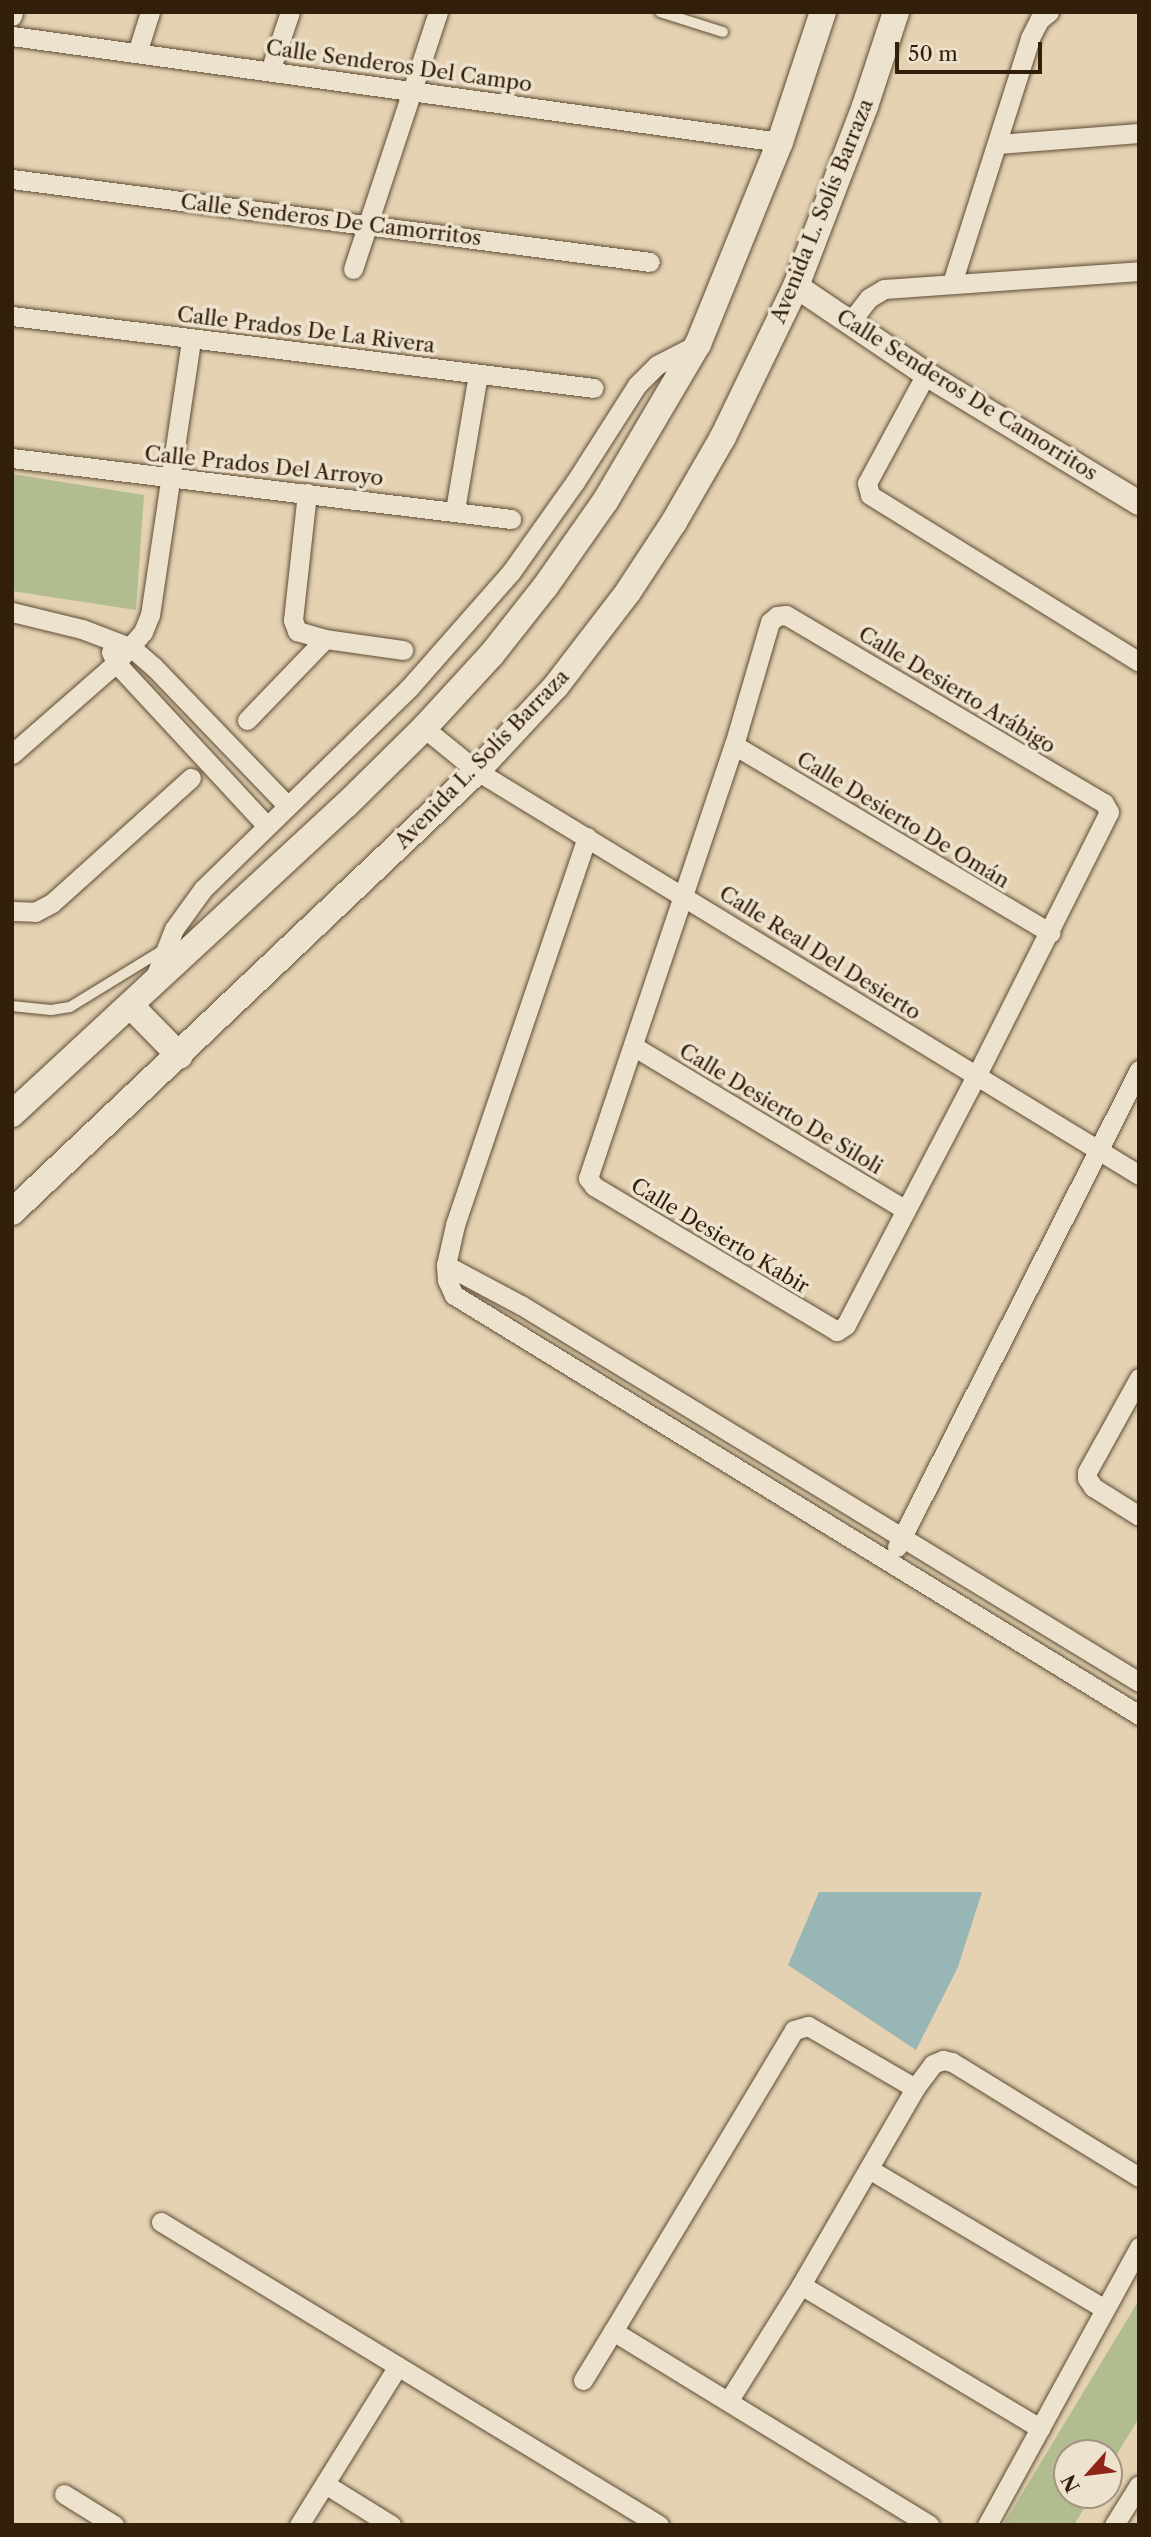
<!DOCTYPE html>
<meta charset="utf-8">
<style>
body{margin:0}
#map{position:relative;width:1151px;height:2537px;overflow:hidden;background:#e4d2b3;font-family:"Libre Caslon Text",serif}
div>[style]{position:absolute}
.green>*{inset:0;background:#b1bd8e}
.water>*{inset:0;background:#98b6b5}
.roads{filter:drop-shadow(0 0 2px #5e4c34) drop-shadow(0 0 2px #5e4c34)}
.service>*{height:10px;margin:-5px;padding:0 5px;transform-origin:5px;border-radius:5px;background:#ede2ce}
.minor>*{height:19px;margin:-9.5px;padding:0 9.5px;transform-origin:9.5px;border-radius:9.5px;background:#ede2ce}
.tertiary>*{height:24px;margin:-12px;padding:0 12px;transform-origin:12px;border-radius:12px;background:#ede2ce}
.secondary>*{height:26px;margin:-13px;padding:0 13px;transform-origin:13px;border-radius:13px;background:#ede2ce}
span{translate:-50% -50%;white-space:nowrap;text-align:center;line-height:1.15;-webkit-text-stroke:7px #ede2ce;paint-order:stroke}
.street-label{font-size:21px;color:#311f09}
.frame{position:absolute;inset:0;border:14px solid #311f09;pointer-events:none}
.north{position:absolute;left:1053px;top:2439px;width:70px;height:70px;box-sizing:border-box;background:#ede2ce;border:2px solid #a2947f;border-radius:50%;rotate:242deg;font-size:19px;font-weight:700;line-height:28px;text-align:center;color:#311f09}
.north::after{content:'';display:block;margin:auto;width:24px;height:32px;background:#8f2418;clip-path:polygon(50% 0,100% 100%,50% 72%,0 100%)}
.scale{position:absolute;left:895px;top:42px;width:147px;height:32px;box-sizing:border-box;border:4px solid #311f09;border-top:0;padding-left:9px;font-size:21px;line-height:24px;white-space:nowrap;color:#311f09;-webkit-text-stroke:5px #ede2ce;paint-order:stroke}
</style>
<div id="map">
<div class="green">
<i style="clip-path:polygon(12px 474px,144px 495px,136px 610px,12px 591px)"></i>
<i style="clip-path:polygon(1139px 2300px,1139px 2418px,1109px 2467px,1109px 2453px,1067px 2453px,1067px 2495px,1092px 2495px,1074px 2525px,1003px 2525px)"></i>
</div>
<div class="water">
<i style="clip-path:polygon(819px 1892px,982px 1892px,958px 1967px,916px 2050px,788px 1965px)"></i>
</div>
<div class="roads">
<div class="service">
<i style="left:660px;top:12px;width:66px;rotate:17.6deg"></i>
<i style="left:12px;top:1006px;width:39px;rotate:6deg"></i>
<i style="left:51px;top:1010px;width:19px;rotate:-9deg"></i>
<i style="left:70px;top:1007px;width:109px;rotate:-31.5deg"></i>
</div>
<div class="minor">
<i style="left:12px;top:16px;width:4px;rotate:-76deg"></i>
<i style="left:12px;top:36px;width:775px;rotate:7.86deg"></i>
<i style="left:137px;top:53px;width:43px;rotate:-72.4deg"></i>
<i style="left:270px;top:71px;width:62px;rotate:-71.3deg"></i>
<i style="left:998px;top:144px;width:141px;rotate:-4.5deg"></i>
<i style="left:12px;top:179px;width:643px;rotate:7.41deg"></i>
<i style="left:353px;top:269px;width:271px;rotate:-71.7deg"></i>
<i style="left:952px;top:283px;width:257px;rotate:-72.3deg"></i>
<i style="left:1030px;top:38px;width:20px;rotate:-63deg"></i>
<i style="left:1039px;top:20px;width:13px;rotate:-39deg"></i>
<i style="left:12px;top:316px;width:586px;rotate:7.05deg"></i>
<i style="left:851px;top:321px;width:29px;rotate:-52deg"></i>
<i style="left:869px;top:298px;width:17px;rotate:-31deg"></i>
<i style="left:884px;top:289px;width:256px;rotate:-4deg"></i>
<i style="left:926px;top:374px;width:124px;rotate:118.4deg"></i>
<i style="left:867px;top:483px;width:12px;rotate:76deg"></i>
<i style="left:870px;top:495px;width:317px;rotate:31.8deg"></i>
<i style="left:12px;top:458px;width:503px;rotate:6.97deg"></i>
<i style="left:307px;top:493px;width:128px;rotate:96.3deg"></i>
<i style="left:293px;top:620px;width:12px;rotate:70deg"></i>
<i style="left:297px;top:631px;width:29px;rotate:16deg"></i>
<i style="left:325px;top:639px;width:79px;rotate:8deg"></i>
<i style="left:455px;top:510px;width:138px;rotate:-80.4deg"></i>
<i style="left:12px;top:612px;width:72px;rotate:13.7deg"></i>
<i style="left:82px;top:629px;width:53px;rotate:20.8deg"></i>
<i style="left:132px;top:648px;width:29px;rotate:41deg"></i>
<i style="left:154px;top:667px;width:192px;rotate:46.1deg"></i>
<i style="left:786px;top:615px;width:369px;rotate:30.6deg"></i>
<i style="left:1104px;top:803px;width:10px;rotate:61deg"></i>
<i style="left:1109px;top:812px;width:296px;rotate:116.7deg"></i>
<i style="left:976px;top:1076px;width:281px;rotate:117.6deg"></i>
<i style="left:846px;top:1325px;width:11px;rotate:146deg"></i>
<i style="left:837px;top:1331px;width:283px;rotate:-149.2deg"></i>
<i style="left:594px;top:1186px;width:10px;rotate:-127deg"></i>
<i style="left:588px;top:1178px;width:457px;rotate:-71.4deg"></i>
<i style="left:734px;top:745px;width:128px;rotate:-73.7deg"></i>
<i style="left:770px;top:622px;width:9px;rotate:-41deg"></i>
<i style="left:777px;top:616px;width:9px;rotate:-6deg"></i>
<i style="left:111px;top:652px;width:12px;rotate:66deg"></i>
<i style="left:116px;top:663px;width:222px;rotate:47.2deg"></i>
<i style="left:247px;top:720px;width:112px;rotate:-46.1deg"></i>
<i style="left:424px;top:728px;width:68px;rotate:39.1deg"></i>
<i style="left:477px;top:771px;width:776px;rotate:31.39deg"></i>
<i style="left:734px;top:745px;width:368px;rotate:30.7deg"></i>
<i style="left:12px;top:754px;width:138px;rotate:-41.2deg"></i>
<i style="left:116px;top:663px;width:41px;rotate:-48.9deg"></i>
<i style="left:143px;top:632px;width:18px;rotate:-68deg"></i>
<i style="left:150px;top:615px;width:278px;rotate:-81.5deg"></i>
<i style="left:587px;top:837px;width:410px;rotate:108.8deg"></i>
<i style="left:455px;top:1225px;width:41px;rotate:102.7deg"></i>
<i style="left:446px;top:1265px;width:15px;rotate:86deg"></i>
<i style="left:447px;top:1280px;width:17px;rotate:65deg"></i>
<i style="left:454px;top:1295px;width:804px;rotate:31.51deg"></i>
<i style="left:12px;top:911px;width:23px;rotate:2deg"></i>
<i style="left:35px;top:912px;width:19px;rotate:-28deg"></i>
<i style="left:52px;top:903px;width:187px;rotate:-42deg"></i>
<i style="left:153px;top:982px;width:57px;rotate:-68.4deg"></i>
<i style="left:174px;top:929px;width:49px;rotate:-54.1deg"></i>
<i style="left:203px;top:889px;width:288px;rotate:-44.3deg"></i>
<i style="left:409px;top:688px;width:154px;rotate:-48.7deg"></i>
<i style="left:511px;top:572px;width:110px;rotate:-54.6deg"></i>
<i style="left:575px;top:482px;width:115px;rotate:-57.4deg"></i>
<i style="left:637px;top:385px;width:28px;rotate:-45deg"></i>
<i style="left:657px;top:365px;width:46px;rotate:-27.1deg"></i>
<i style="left:633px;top:1046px;width:318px;rotate:31deg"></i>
<i style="left:446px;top:1265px;width:85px;rotate:28.1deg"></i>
<i style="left:521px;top:1305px;width:724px;rotate:31.38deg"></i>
<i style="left:1139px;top:1378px;width:107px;rotate:119deg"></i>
<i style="left:1087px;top:1472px;width:6px;rotate:90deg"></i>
<i style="left:1087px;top:1478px;width:11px;rotate:56deg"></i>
<i style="left:1093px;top:1487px;width:54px;rotate:32.2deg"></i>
<i style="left:897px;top:1547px;width:535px;rotate:-63.1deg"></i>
<i style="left:915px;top:2088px;width:124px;rotate:-149.9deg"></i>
<i style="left:808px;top:2026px;width:15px;rotate:164deg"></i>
<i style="left:794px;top:2030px;width:351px;rotate:121deg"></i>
<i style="left:613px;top:2331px;width:371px;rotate:31.5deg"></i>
<i style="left:869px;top:2169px;width:274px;rotate:30.7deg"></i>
<i style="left:161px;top:2222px;width:583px;rotate:31.32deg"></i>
<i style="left:801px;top:2285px;width:279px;rotate:30.9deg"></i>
<i style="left:583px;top:2380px;width:57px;rotate:-58.5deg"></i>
<i style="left:729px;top:2400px;width:136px;rotate:-57.9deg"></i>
<i style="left:801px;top:2285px;width:228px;rotate:-59.9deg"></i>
<i style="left:915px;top:2088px;width:30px;rotate:-53deg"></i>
<i style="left:933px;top:2064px;width:11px;rotate:-22deg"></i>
<i style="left:943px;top:2060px;width:9px;rotate:13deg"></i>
<i style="left:952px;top:2062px;width:220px;rotate:31.6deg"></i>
<i style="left:325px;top:2484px;width:78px;rotate:31.8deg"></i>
<i style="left:64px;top:2494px;width:59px;rotate:31.8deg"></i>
<i style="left:299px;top:2525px;width:187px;rotate:-58.1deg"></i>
<i style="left:987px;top:2525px;width:317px;rotate:-61.3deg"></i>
<i style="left:1114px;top:2525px;width:47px;rotate:-58deg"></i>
</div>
<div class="tertiary">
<i style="left:796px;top:286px;width:157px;rotate:34.1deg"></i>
<i style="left:926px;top:374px;width:249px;rotate:31.2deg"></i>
</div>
<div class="secondary">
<i style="left:130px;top:1005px;width:71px;rotate:45.6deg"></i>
<i style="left:12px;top:1114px;width:455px;rotate:-42.8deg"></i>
<i style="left:346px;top:805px;width:110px;rotate:-44.6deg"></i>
<i style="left:424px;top:728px;width:100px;rotate:-47.4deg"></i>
<i style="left:492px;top:654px;width:85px;rotate:-51.7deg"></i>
<i style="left:545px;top:587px;width:106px;rotate:-55deg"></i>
<i style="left:606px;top:500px;width:181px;rotate:-59.5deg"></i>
<i style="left:698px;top:344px;width:218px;rotate:-67.9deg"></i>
<i style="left:780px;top:142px;width:137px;rotate:-71.7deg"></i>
<i style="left:12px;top:1212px;width:641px;rotate:-43.48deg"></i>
<i style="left:477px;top:771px;width:116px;rotate:-47.1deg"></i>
<i style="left:556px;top:686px;width:118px;rotate:-52.5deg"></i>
<i style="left:628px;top:592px;width:84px;rotate:-56.7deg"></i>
<i style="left:674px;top:522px;width:98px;rotate:-60deg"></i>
<i style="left:723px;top:437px;width:168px;rotate:-64.2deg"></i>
<i style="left:796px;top:286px;width:193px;rotate:-69deg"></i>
<i style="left:865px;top:106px;width:99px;rotate:-71.7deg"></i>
</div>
</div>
<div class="street-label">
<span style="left:399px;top:66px;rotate:8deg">Calle Senderos Del Campo</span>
<span style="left:822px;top:211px;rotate:-68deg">Avenida L. Solís Barraza</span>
<span style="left:331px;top:220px;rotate:7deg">Calle Senderos De Camorritos</span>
<span style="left:306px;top:330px;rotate:7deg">Calle Prados De La Rivera</span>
<span style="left:967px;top:395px;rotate:32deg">Calle Senderos De Camorritos</span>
<span style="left:264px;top:466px;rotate:6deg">Calle Prados Del Arroyo</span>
<span style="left:957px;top:690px;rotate:31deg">Calle Desierto Arábigo</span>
<span style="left:482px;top:759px;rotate:-46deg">Avenida L. Solís Barraza</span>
<span style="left:903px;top:820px;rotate:31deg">Calle Desierto De Omán</span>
<span style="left:820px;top:953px;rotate:32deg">Calle Real Del Desierto</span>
<span style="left:781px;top:1109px;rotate:31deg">Calle Desierto De Siloli</span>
<span style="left:720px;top:1236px;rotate:31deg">Calle Desierto Kabir</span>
</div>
<div class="frame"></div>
<div class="north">N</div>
<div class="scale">50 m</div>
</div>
